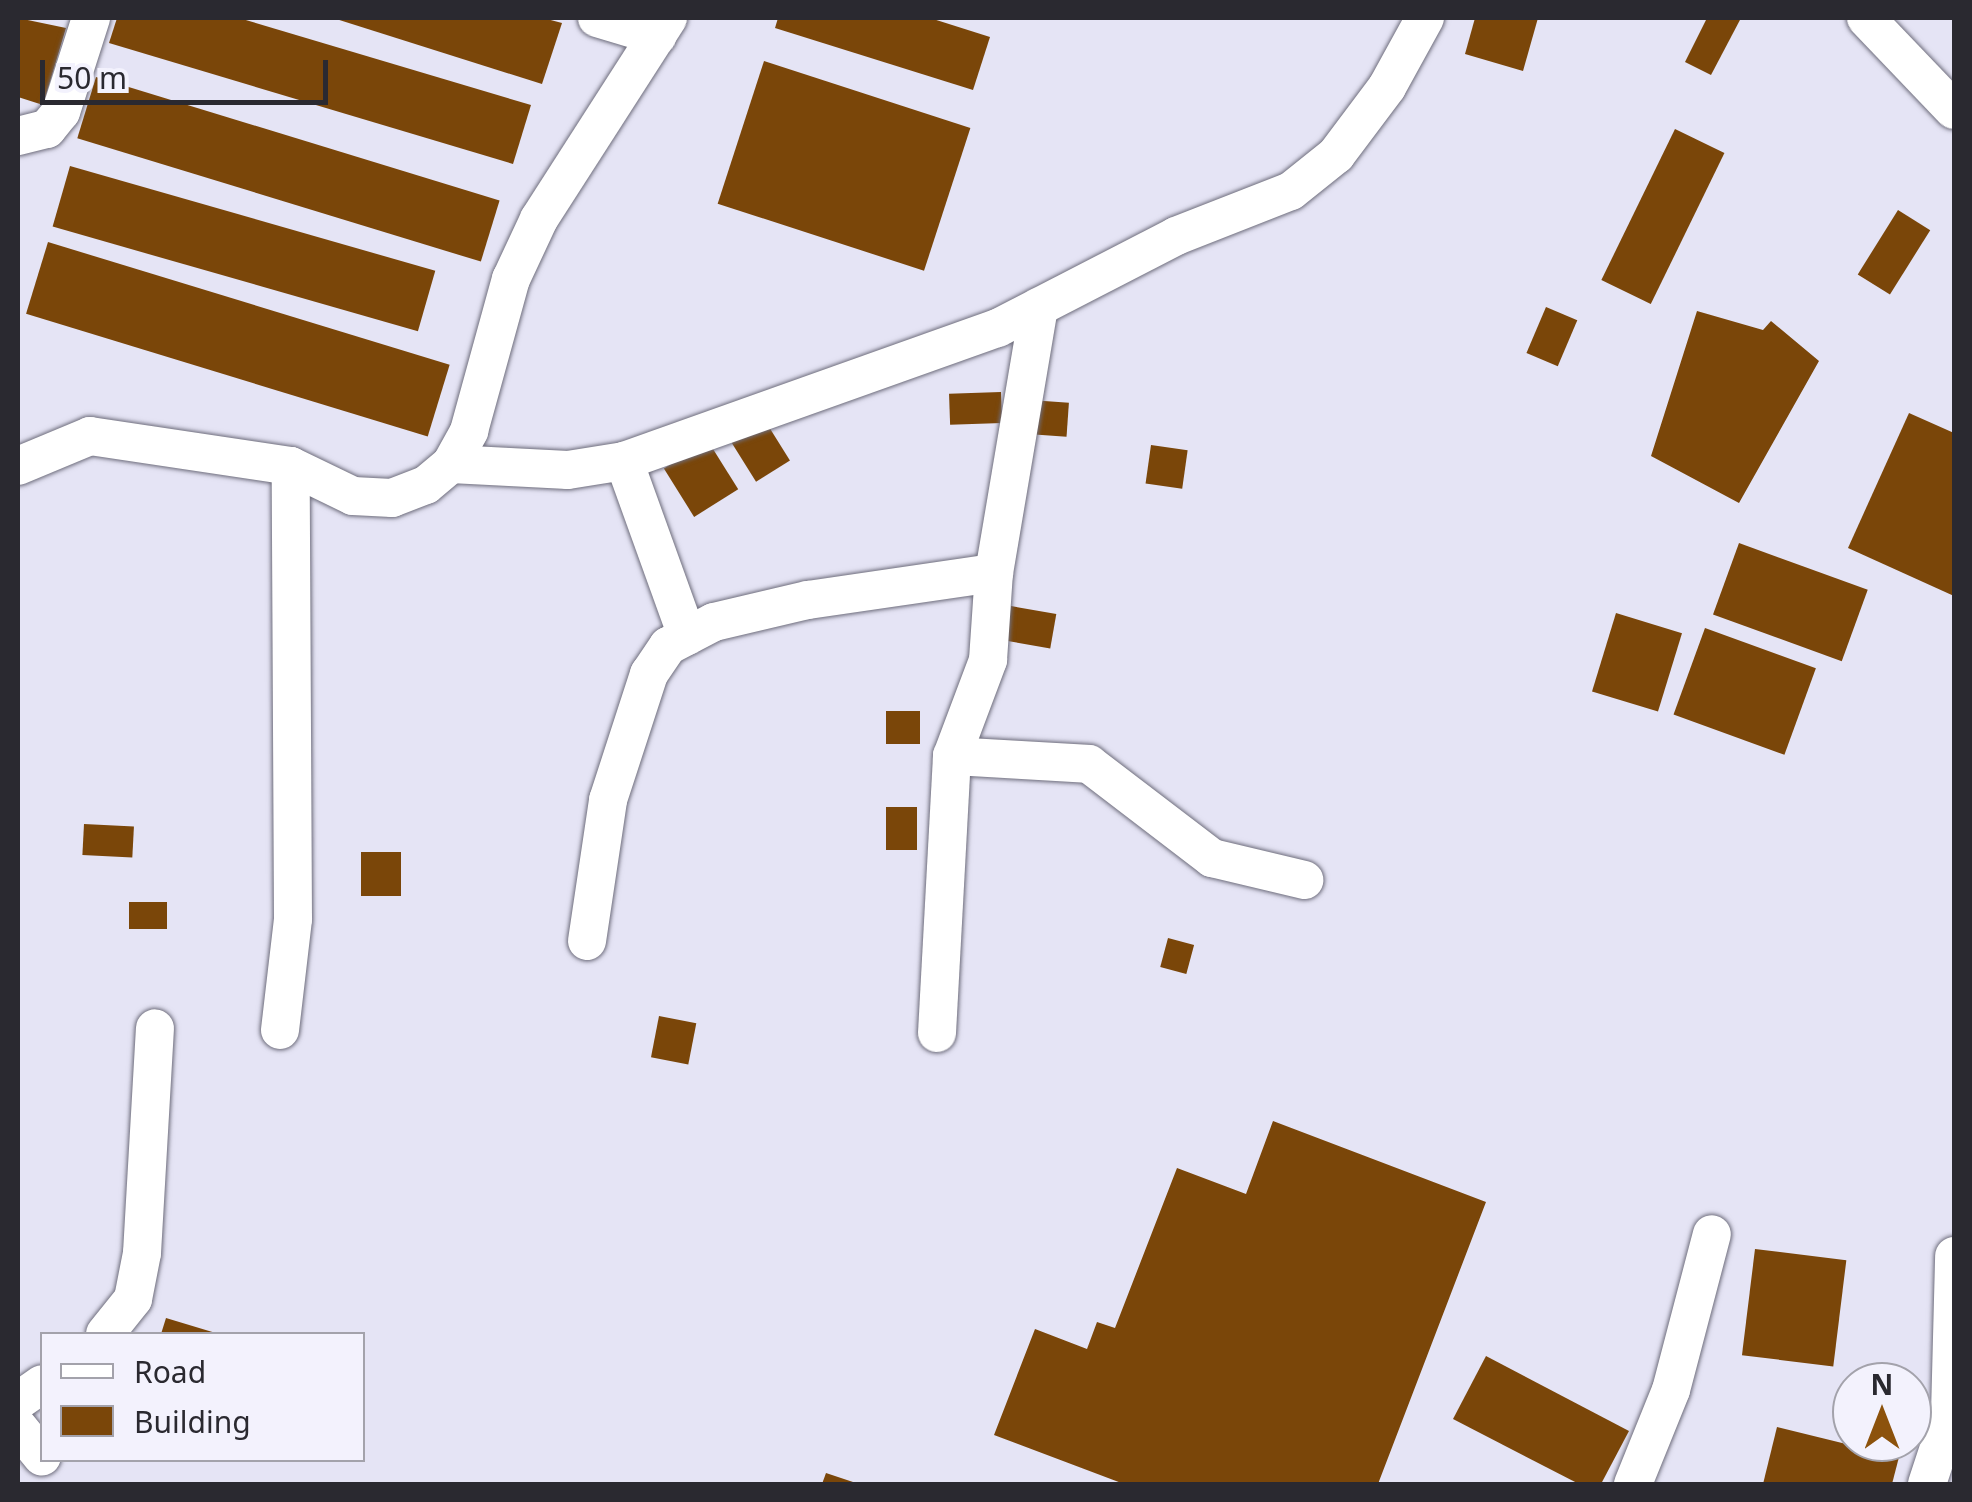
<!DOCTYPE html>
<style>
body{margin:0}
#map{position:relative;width:1972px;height:1502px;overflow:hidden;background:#e5e4f5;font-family:"Noto Sans",sans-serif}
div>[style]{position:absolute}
.building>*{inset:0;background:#7a4609;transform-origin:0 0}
.roads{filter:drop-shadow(0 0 2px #6e6d7c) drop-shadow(0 0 2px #6e6d7c)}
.minor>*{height:38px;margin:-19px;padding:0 19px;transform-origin:19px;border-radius:19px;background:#fff}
span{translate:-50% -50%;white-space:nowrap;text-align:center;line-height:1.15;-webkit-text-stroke:10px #f3f2fd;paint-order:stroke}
.frame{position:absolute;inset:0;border:20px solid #2a2930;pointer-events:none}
.legend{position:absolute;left:40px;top:1332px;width:325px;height:130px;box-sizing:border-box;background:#f3f2fd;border:2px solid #a3a2ab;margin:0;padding:12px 18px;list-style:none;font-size:30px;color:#2a2930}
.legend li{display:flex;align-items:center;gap:20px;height:50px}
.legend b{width:50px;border:2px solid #a3a2ab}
.north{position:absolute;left:1832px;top:1362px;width:100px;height:100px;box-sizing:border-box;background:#f3f2fd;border:2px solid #a3a2ab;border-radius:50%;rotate:0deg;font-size:28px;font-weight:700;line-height:40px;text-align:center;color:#2a2930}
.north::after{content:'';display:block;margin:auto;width:35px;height:45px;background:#8c520c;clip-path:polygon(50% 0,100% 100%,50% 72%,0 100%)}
.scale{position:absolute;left:40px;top:60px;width:288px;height:45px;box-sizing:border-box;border:5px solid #2a2930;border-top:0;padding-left:12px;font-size:30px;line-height:35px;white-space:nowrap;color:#2a2930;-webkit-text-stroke:8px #f3f2fd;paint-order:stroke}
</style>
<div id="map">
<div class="building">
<i style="clip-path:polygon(18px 18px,66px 28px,43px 105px,18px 97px)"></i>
<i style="clip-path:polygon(117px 18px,239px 18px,531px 105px,513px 164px,109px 43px)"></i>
<i style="clip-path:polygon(333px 18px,543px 18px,562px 23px,542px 84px)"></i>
<i style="clip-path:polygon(778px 18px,930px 18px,990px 37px,973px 90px,775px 28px)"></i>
<i style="clip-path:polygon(1475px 18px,1538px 18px,1523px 71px,1465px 54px)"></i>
<i style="clip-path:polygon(1707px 18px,1741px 18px,1711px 75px,1685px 62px)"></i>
<i style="left:764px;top:61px;width:217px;height:150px;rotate:18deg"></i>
<i style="left:96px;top:77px;width:422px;height:64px;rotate:17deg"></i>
<i style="left:1675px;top:129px;width:55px;height:168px;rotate:26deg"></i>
<i style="left:70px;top:166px;width:380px;height:63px;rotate:16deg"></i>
<i style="left:1898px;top:210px;width:38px;height:76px;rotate:32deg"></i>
<i style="left:48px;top:242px;width:420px;height:75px;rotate:17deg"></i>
<i style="left:1546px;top:307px;width:34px;height:50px;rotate:23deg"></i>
<i style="clip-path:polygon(1697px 311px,1763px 330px,1771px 321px,1819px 361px,1739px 503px,1651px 456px)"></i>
<i style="left:1001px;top:392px;width:31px;height:52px;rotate:88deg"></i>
<i style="left:1030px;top:400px;width:39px;height:34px;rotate:4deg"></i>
<i style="clip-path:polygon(1909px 413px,1954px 433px,1954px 596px,1848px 548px)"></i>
<i style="left:764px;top:419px;width:49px;height:40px;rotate:58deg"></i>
<i style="left:708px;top:441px;width:57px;height:52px;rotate:58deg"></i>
<i style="left:1151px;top:445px;width:37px;height:39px;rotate:8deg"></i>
<i style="left:1739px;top:543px;width:137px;height:76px;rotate:20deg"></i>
<i style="left:1011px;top:606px;width:46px;height:35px;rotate:10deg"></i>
<i style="left:1616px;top:613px;width:69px;height:82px;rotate:17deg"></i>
<i style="left:1705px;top:628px;width:118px;height:92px;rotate:20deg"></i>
<i style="left:886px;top:711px;width:34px;height:33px"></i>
<i style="left:886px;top:807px;width:31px;height:43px"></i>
<i style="left:84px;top:824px;width:50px;height:31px;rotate:3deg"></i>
<i style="left:361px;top:852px;width:40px;height:44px"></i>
<i style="left:129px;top:902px;width:38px;height:27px"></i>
<i style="left:1168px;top:938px;width:27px;height:30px;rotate:15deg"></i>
<i style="left:659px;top:1016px;width:38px;height:42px;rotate:11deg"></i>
<i style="clip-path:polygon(1273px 1121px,1486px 1202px,1378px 1484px,1124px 1484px,994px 1435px,1035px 1329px,1087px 1349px,1097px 1322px,1115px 1328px,1177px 1168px,1246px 1194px)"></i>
<i style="left:1755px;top:1249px;width:92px;height:107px;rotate:7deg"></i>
<i style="clip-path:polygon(166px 1318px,219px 1334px,161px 1334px)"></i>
<i style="clip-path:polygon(1486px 1356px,1629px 1431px,1601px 1484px,1579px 1484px,1453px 1419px)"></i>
<i style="clip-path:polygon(1777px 1427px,1899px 1457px,1892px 1484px,1763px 1484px)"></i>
<i style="clip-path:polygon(826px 1473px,859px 1484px,822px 1484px)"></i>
</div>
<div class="roads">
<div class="minor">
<i style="left:597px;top:18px;width:63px;rotate:16.7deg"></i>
<i style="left:1866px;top:18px;width:127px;rotate:46.3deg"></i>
<i style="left:18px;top:136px;width:30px;rotate:-14deg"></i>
<i style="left:47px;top:129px;width:22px;rotate:-51deg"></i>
<i style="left:61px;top:112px;width:99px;rotate:-72.3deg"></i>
<i style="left:624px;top:461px;width:186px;rotate:70.2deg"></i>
<i style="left:451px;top:464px;width:117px;rotate:2.9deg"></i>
<i style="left:568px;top:470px;width:57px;rotate:-9.1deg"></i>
<i style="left:624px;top:461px;width:397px;rotate:-19.6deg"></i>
<i style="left:998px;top:328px;width:200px;rotate:-27.3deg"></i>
<i style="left:1176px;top:236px;width:123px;rotate:-21.4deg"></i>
<i style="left:1291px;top:191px;width:58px;rotate:-38.7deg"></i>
<i style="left:1336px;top:155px;width:85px;rotate:-53.1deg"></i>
<i style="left:1387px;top:87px;width:79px;rotate:-61.2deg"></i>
<i style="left:18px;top:466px;width:78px;rotate:-22.6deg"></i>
<i style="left:90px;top:436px;width:203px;rotate:8.5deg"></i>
<i style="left:291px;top:466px;width:69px;rotate:25.8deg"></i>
<i style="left:353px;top:496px;width:39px;rotate:3deg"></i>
<i style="left:392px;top:498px;width:36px;rotate:-21deg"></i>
<i style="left:426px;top:485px;width:33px;rotate:-40deg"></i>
<i style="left:451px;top:464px;width:38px;rotate:-61deg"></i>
<i style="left:469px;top:431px;width:158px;rotate:-74.6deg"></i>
<i style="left:511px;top:279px;width:66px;rotate:-65deg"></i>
<i style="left:539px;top:219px;width:239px;rotate:-57.3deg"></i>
<i style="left:952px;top:756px;width:137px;rotate:3.3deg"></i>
<i style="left:1089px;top:764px;width:155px;rotate:37.4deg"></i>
<i style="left:1212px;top:858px;width:95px;rotate:13.4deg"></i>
<i style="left:587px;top:941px;width:143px;rotate:-81.5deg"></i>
<i style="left:608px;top:800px;width:133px;rotate:-72deg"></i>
<i style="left:649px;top:674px;width:34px;rotate:-56deg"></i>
<i style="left:668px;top:646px;width:52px;rotate:-27.6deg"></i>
<i style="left:714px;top:622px;width:97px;rotate:-13.2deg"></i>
<i style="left:808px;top:600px;width:188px;rotate:-8.3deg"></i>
<i style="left:280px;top:1030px;width:112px;rotate:-83.3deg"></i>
<i style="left:293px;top:919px;width:453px;rotate:-90.3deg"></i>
<i style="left:937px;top:1033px;width:277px;rotate:-86.9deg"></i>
<i style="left:952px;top:756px;width:103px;rotate:-69.4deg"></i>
<i style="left:988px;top:660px;width:87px;rotate:-86.1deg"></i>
<i style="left:994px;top:573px;width:270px;rotate:-80.4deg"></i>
<i style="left:105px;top:1334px;width:45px;rotate:-51.3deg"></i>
<i style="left:133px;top:1299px;width:47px;rotate:-78.9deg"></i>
<i style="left:142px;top:1253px;width:225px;rotate:-86.7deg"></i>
<i style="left:18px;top:1401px;width:29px;rotate:-35deg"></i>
<i style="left:18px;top:1427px;width:38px;rotate:51deg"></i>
<i style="left:1633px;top:1484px;width:101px;rotate:-68deg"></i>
<i style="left:1671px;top:1390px;width:161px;rotate:-75.3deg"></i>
<i style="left:1927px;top:1484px;width:74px;rotate:-71.8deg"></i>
<i style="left:1950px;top:1414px;width:158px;rotate:-88.5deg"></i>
</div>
</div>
<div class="frame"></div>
<ul class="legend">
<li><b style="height:12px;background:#fff"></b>Road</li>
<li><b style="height:28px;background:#7a4609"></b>Building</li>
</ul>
<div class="north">N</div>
<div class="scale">50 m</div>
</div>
